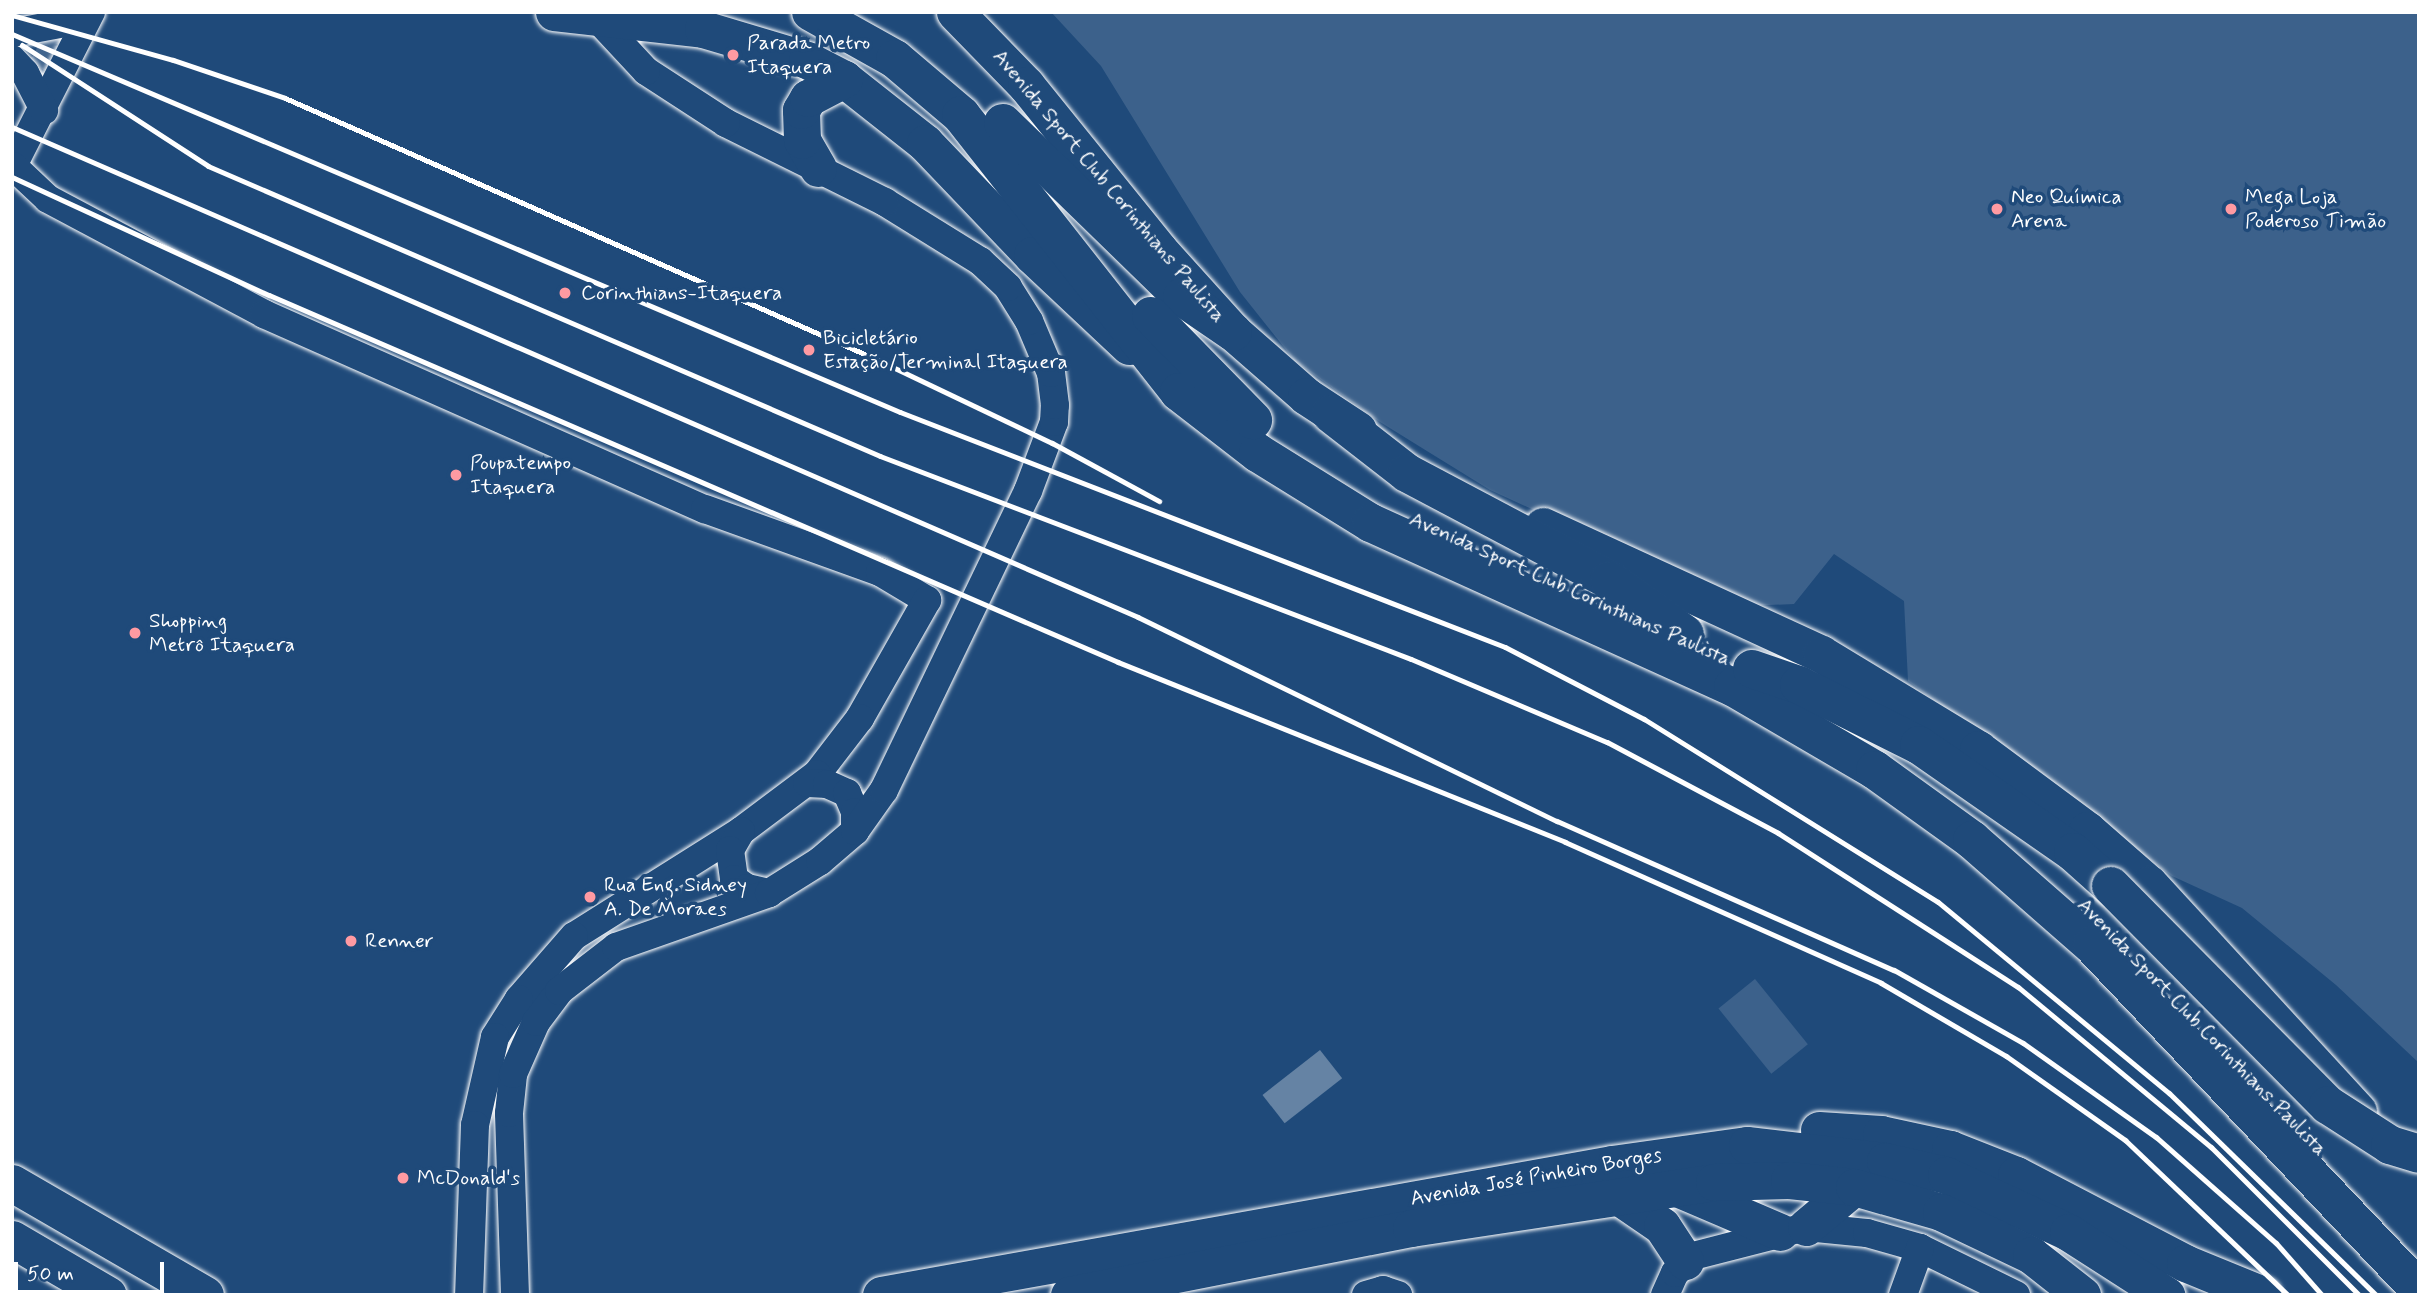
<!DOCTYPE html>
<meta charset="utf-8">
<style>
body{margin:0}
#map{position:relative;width:2431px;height:1307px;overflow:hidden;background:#1f4a7a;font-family:Mynerve,sans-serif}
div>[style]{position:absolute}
.green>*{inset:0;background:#3c618b;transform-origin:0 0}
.water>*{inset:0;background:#6583a4;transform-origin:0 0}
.minor-tunnel>*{height:28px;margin-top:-14px;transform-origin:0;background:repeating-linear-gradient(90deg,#41658e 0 28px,transparent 0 42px)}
.roads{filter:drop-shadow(0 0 2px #fff) drop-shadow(0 0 2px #fff)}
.minor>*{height:28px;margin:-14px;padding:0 14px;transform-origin:14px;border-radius:14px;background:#1f4a7a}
.major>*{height:37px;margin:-18.5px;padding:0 18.5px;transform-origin:18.5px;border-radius:18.5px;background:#1f4a7a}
.highway>*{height:38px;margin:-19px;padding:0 19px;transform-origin:19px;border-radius:19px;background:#1f4a7a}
.rail>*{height:5px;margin:-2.5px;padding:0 2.5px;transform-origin:2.5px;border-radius:2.5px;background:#fff}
.bridges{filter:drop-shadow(0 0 2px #fff) drop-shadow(0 0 2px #fff)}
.highway-bridge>*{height:38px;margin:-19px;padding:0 19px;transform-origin:19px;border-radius:19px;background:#1f4a7a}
.dots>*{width:19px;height:19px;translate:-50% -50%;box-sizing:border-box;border:4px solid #1f4a7a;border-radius:50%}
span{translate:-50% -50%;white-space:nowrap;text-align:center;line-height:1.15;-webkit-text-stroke:7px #1f4a7a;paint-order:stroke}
.poi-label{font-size:21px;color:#fff}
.left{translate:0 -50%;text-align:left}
.street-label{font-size:21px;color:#fff}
.frame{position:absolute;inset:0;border:14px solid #fff;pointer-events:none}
.scale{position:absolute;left:14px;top:1262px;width:150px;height:32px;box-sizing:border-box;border:4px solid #fff;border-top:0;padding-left:9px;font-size:21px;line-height:24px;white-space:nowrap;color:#fff;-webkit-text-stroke:5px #1f4a7a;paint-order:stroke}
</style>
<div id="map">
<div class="green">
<i style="clip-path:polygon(1051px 12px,2419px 12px,2419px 1063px,2336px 985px,2242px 908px,2172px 876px,1908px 681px,1904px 601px,1834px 554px,1794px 604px,1745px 606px,1490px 490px,1380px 422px,1295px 361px,1240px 292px,1101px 66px)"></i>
<i style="left:1755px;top:979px;width:84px;height:47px;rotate:51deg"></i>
</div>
<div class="water">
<i style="left:1320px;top:1050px;width:36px;height:73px;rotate:52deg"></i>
</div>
<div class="minor-tunnel">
<i style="left:25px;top:73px;width:17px;rotate:-13deg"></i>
<i style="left:42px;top:69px;width:27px;rotate:-63deg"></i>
<i style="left:54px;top:45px;width:9px;rotate:-103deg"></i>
<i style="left:52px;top:36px;width:11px;rotate:-146deg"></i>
</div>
<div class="roads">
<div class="minor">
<i style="left:91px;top:12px;width:173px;rotate:116.9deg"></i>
<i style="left:13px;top:166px;width:48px;rotate:43.3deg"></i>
<i style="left:48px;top:199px;width:245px;rotate:28deg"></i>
<i style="left:264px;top:314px;width:482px;rotate:23.9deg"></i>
<i style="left:705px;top:509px;width:186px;rotate:19.8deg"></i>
<i style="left:880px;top:572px;width:55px;rotate:30.8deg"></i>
<i style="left:927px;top:600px;width:136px;rotate:119.6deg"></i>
<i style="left:860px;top:718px;width:71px;rotate:127.5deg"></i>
<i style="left:817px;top:774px;width:95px;rotate:143.1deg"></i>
<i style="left:741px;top:831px;width:197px;rotate:147.8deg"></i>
<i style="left:574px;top:936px;width:84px;rotate:131.1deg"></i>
<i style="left:519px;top:999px;width:45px;rotate:122.3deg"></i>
<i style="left:495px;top:1037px;width:90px;rotate:102.8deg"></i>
<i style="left:475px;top:1125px;width:170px;rotate:92deg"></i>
<i style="left:12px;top:33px;width:76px;rotate:-10.6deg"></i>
<i style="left:12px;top:59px;width:19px;rotate:47deg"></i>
<i style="left:25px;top:73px;width:42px;rotate:62.8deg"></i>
<i style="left:807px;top:783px;width:20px;rotate:3deg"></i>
<i style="left:827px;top:784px;width:22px;rotate:24deg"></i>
<i style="left:847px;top:793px;width:21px;rotate:67deg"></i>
<i style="left:855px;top:812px;width:19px;rotate:90deg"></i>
<i style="left:741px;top:831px;width:22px;rotate:120deg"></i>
<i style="left:730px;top:850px;width:29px;rotate:82deg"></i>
<i style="left:734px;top:879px;width:16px;rotate:35deg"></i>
<i style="left:747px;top:888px;width:23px;rotate:13deg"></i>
<i style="left:515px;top:1295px;width:182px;rotate:-91.9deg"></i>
<i style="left:509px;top:1113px;width:39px;rotate:-84deg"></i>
<i style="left:513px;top:1074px;width:57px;rotate:-66.1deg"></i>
<i style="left:536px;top:1022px;width:39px;rotate:-53deg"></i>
<i style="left:559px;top:991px;width:72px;rotate:-37.7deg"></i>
<i style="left:616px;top:947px;width:162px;rotate:-19.4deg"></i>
<i style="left:769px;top:893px;width:60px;rotate:-32.1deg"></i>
<i style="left:820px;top:861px;width:46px;rotate:-40.6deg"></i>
<i style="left:855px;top:831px;width:50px;rotate:-54.7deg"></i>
<i style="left:884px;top:790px;width:332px;rotate:-64.3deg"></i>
<i style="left:1028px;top:491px;width:74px;rotate:-69.4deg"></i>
<i style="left:1054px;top:422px;width:17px;rotate:-87deg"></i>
<i style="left:1055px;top:405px;width:32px;rotate:-97deg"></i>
<i style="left:1051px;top:373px;width:56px;rotate:-112.9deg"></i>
<i style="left:1029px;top:321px;width:40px;rotate:-122deg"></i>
<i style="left:1008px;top:287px;width:38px;rotate:-137deg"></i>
<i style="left:980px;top:261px;width:112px;rotate:-148.2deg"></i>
<i style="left:885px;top:202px;width:178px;rotate:-153.6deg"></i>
<i style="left:726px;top:123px;width:95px;rotate:-147deg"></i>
<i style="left:646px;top:71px;width:81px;rotate:-133deg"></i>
<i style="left:1366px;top:1295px;width:18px;rotate:-16deg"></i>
<i style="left:1383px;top:1290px;width:16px;rotate:18deg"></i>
<i style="left:1665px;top:1295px;width:24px;rotate:-66deg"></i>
<i style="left:1675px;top:1273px;width:25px;rotate:-43deg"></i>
<i style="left:1693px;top:1256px;width:117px;rotate:-14.4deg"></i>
<i style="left:1806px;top:1227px;width:61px;rotate:5.6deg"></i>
<i style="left:1867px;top:1233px;width:55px;rotate:15.8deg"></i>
<i style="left:1920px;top:1248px;width:107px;rotate:26.1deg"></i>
<i style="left:1903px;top:1295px;width:50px;rotate:-70.1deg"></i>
</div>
<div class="major">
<i style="left:554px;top:12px;width:150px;rotate:6.5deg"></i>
<i style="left:703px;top:29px;width:109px;rotate:16.6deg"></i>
<i style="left:807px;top:60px;width:42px;rotate:27.2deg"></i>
<i style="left:844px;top:79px;width:103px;rotate:38.3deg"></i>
<i style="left:925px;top:143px;width:155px;rotate:46.3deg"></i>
<i style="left:1032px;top:255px;width:133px;rotate:43.2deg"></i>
<i style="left:955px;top:12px;width:102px;rotate:45.8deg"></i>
<i style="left:1026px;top:85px;width:212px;rotate:51.1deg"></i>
<i style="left:1159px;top:250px;width:110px;rotate:47.9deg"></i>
<i style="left:1233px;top:332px;width:97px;rotate:41.2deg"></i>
<i style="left:1306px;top:396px;width:62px;rotate:33.2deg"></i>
<i style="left:818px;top:168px;width:32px;rotate:-120deg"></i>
<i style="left:802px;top:140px;width:30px;rotate:-92deg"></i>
<i style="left:801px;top:110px;width:14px;rotate:-60deg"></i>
<i style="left:808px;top:98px;width:41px;rotate:-27.8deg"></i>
<i style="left:1543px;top:526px;width:306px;rotate:24.7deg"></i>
<i style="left:1821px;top:654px;width:184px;rotate:31.2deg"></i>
<i style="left:1978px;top:749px;width:136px;rotate:36.6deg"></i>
<i style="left:2087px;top:830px;width:82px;rotate:41.1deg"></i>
<i style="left:2149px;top:884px;width:309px;rotate:47.4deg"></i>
<i style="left:1819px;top:1130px;width:62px;rotate:3.7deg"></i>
<i style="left:1881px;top:1134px;width:71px;rotate:12.3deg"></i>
<i style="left:1950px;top:1149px;width:71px;rotate:21.5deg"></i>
<i style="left:2016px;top:1175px;width:191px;rotate:27.5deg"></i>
<i style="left:2185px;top:1263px;width:84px;rotate:22.3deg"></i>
<i style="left:12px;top:1183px;width:223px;rotate:30.1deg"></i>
<i style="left:1677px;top:1188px;width:112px;rotate:23.1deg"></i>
<i style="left:1618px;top:1196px;width:53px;rotate:34.3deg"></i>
<i style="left:1662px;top:1226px;width:42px;rotate:56.7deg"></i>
<i style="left:1806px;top:1227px;width:62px;rotate:-39.8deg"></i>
<i style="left:12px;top:1239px;width:111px;rotate:30.3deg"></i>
<i style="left:881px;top:1295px;width:743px;rotate:-10.16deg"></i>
<i style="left:1612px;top:1164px;width:136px;rotate:-8deg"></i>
<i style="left:1747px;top:1145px;width:139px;rotate:6.6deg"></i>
<i style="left:1885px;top:1161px;width:63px;rotate:12.9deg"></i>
<i style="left:1946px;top:1175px;width:135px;rotate:25deg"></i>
<i style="left:2068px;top:1232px;width:117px;rotate:32.7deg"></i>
<i style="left:1069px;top:1295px;width:349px;rotate:-11.1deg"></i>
<i style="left:1411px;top:1228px;width:306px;rotate:-8.6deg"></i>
<i style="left:1714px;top:1182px;width:75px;rotate:-1.5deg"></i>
<i style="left:1789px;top:1180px;width:65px;rotate:6.1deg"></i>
<i style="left:1854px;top:1187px;width:91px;rotate:16deg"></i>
<i style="left:1941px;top:1212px;width:100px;rotate:25.5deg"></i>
<i style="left:2031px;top:1255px;width:65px;rotate:38.1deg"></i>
</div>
<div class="highway">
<i style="left:811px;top:12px;width:96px;rotate:29.2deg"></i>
<i style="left:895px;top:59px;width:87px;rotate:40.3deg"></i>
<i style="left:961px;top:115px;width:352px;rotate:51.8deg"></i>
<i style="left:1179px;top:392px;width:100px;rotate:37.7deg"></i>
<i style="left:1258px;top:453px;width:133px;rotate:31.8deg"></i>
<i style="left:1371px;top:523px;width:397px;rotate:24.4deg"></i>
<i style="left:1733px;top:687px;width:164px;rotate:30.3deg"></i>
<i style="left:1875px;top:770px;width:120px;rotate:35.8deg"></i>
<i style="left:1972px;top:840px;width:159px;rotate:41.2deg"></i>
<i style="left:2092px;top:945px;width:475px;rotate:46.5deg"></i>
<i style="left:1003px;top:123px;width:250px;rotate:44.2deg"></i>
<i style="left:1182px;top:297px;width:62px;rotate:34.5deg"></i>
<i style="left:1151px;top:316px;width:146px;rotate:45.6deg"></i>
<i style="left:1331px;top:414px;width:96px;rotate:37.8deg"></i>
<i style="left:1407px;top:473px;width:229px;rotate:27.9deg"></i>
<i style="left:1609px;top:580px;width:93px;rotate:35.4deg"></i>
<i style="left:1752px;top:669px;width:50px;rotate:18.8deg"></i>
<i style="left:1799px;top:685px;width:134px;rotate:26.6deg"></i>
<i style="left:1919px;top:745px;width:188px;rotate:34.8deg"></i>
<i style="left:2073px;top:852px;width:51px;rotate:41.8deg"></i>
</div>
</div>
<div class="rail">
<i style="left:12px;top:15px;width:167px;rotate:15.6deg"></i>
<i style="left:173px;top:60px;width:118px;rotate:18.7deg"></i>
<i style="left:285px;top:98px;width:648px;rotate:23.84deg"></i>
<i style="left:878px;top:360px;width:193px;rotate:25.5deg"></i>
<i style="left:1052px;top:443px;width:122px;rotate:28.5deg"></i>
<i style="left:12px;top:34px;width:965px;rotate:23.06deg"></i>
<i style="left:900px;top:412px;width:649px;rotate:21.23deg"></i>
<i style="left:1505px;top:647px;width:157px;rotate:27.4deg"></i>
<i style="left:1644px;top:719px;width:346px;rotate:31.9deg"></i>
<i style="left:1938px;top:902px;width:300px;rotate:39.6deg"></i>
<i style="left:2169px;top:1093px;width:289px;rotate:44.3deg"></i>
<i style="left:22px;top:45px;width:222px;rotate:33deg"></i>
<i style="left:208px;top:166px;width:732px;rotate:23.34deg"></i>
<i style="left:880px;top:456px;width:568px;rotate:20.92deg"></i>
<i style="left:1411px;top:659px;width:213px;rotate:23deg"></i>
<i style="left:1607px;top:742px;width:194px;rotate:28deg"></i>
<i style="left:1778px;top:833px;width:285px;rotate:32.7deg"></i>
<i style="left:2018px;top:987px;width:251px;rotate:39.7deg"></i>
<i style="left:2211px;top:1147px;width:209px;rotate:45deg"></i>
<i style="left:12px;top:127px;width:1228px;rotate:23.52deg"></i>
<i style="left:1138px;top:617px;width:466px;rotate:26deg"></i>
<i style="left:1557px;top:821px;width:368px;rotate:23.9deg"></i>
<i style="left:1894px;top:970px;width:148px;rotate:29.5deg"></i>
<i style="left:2023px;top:1043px;width:163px;rotate:35.3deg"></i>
<i style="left:2156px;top:1137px;width:160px;rotate:41.5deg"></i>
<i style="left:2276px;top:1243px;width:69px;rotate:48.5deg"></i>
<i style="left:12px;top:177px;width:283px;rotate:24.7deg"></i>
<i style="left:269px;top:295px;width:925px;rotate:23.38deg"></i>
<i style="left:1118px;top:662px;width:482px;rotate:21.9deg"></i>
<i style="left:1565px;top:842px;width:346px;rotate:24deg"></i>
<i style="left:1881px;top:983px;width:145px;rotate:30.3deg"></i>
<i style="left:2006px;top:1056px;width:146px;rotate:35.2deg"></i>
<i style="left:2125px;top:1140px;width:225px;rotate:43.6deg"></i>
</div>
<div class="bridges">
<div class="highway-bridge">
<i style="left:2111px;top:886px;width:308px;rotate:45.3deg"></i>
<i style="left:2328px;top:1105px;width:74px;rotate:32.8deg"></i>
<i style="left:2390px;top:1145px;width:30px;rotate:17deg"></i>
</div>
</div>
<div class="dots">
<i style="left:733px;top:55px;background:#ff9aa2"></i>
<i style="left:1997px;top:209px;background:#ff9aa2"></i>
<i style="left:2231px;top:209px;background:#ff9aa2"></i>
<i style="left:565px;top:293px;background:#ff9aa2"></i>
<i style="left:809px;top:350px;background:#ff9aa2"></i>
<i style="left:456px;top:475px;background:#ff9aa2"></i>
<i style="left:135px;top:633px;background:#ff9aa2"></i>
<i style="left:590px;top:897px;background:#ff9aa2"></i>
<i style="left:351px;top:941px;background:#ff9aa2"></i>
<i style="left:403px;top:1178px;background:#ff9aa2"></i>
</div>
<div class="poi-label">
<span class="left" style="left:747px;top:55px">Parada Metro<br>Itaquera</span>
<span class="left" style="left:2011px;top:209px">Neo Química<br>Arena</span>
<span class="left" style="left:2245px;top:209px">Mega Loja<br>Poderoso Timão</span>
<span class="left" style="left:581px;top:293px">Corinthians-Itaquera</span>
<span class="left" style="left:823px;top:350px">Bicicletário<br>Estação/Terminal Itaquera</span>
<span class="left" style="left:470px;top:475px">Poupatempo<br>Itaquera</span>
<span class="left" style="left:149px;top:633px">Shopping<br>Metrô Itaquera</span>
<span class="left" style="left:604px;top:897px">Rua Eng. Sidney<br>A. De Moraes</span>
<span class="left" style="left:365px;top:941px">Renner</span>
<span class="left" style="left:417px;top:1178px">McDonald's</span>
</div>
<div class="street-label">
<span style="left:1109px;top:186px;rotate:50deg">Avenida Sport Club Corinthians Paulista</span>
<span style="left:1570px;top:589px;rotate:24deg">Avenida Sport Club Corinthians Paulista</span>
<span style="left:2202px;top:1027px;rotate:46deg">Avenida Sport Club Corinthians Paulista</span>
<span style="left:1536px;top:1177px;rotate:-10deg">Avenida José Pinheiro Borges</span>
</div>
<div class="frame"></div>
<div class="scale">50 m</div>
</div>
